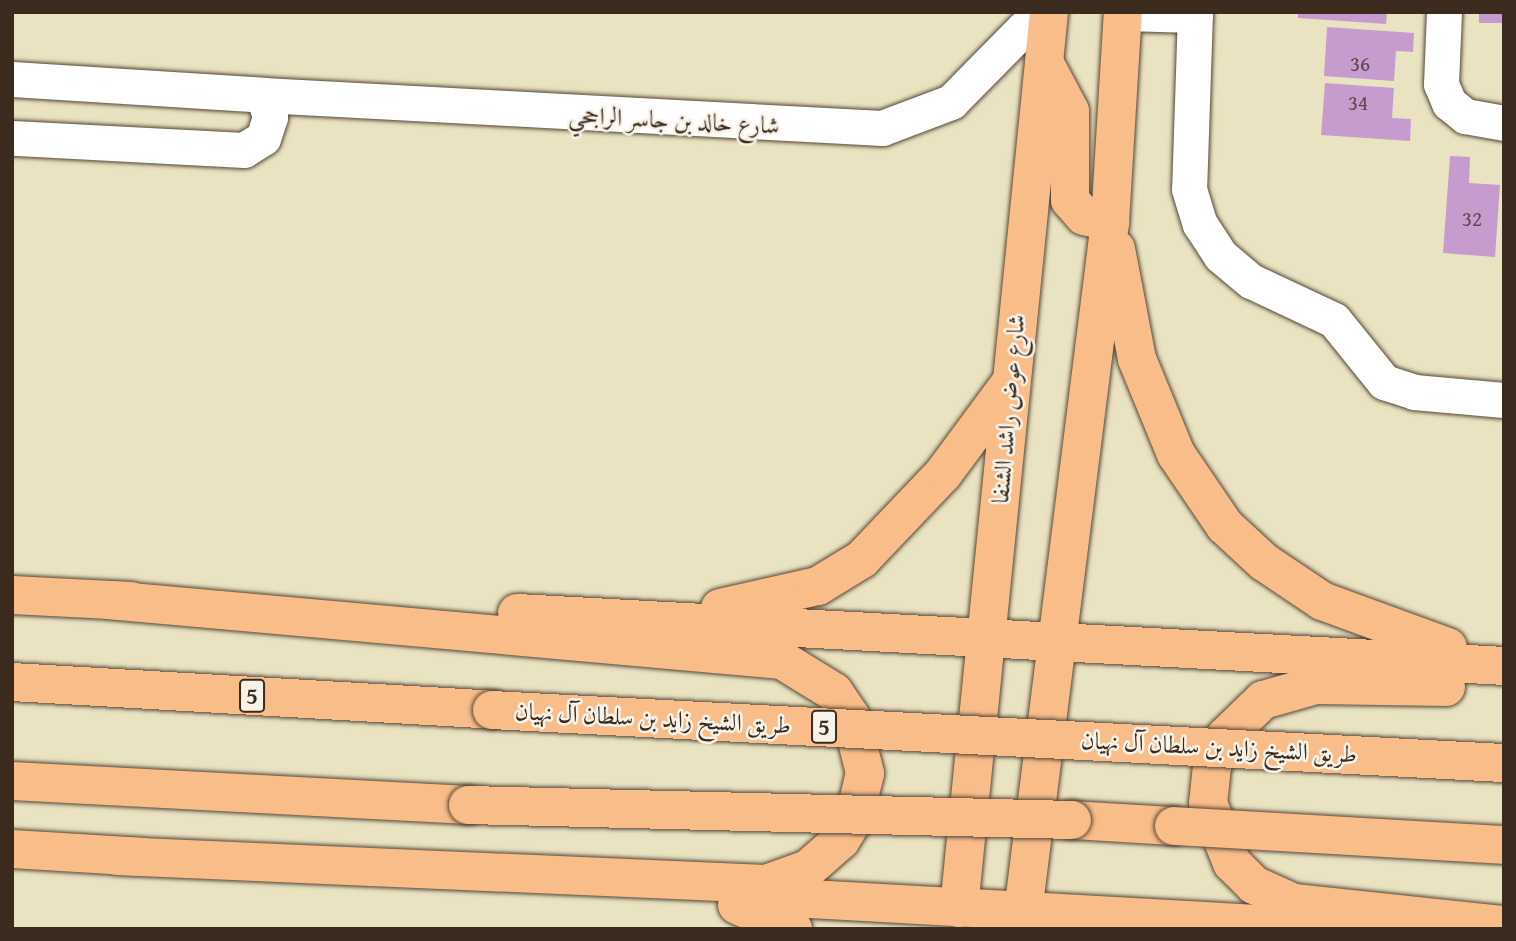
<!DOCTYPE html>
<meta charset="utf-8">
<style>
body{margin:0}
#map{position:relative;width:1516px;height:941px;overflow:hidden;background:#eae3c1;font-family:"Gentium Book Plus",Amiri,serif}
div>[style]{position:absolute}
.building>*{inset:0;background:#c69ccf;transform-origin:0 0}
.roads{filter:drop-shadow(0 0 2px #554636) drop-shadow(0 0 2px #554636)}
.minor>*{height:35px;margin:-17.5px;padding:0 17.5px;transform-origin:17.5px;border-radius:17.5px;background:#fff}
.major>*{height:38px;margin:-19px;padding:0 19px;transform-origin:19px;border-radius:19px;background:#f8bd89}
.highway>*{height:38px;margin:-19px;padding:0 19px;transform-origin:19px;border-radius:19px;background:#f8bd89}
.bridges{filter:drop-shadow(0 0 2px #554636) drop-shadow(0 0 2px #554636)}
.highway-bridge>*{height:38px;margin:-19px;padding:0 19px;transform-origin:19px;border-radius:19px;background:#f8bd89}
span{translate:-50% -50%;white-space:nowrap;text-align:center;line-height:1.15;-webkit-text-stroke:5px #f7f3e8;paint-order:stroke}
.number-label{font-size:21px;color:#5e464a}
.number-label span{-webkit-text-stroke-width:0}
.shield-label span{padding:2px 5px;background:#f7f3e8;border:2px solid;border-radius:5px;-webkit-text-stroke-width:0}
.shield-label{font-size:23px;color:#3b2a1e;font-weight:700}
.street-label{font-size:24px;color:#3b2a1e}
.frame{position:absolute;inset:0;border:14px solid #3b2a1e;pointer-events:none}
</style>
<div id="map">
<div class="building">
<i style="clip-path:polygon(1298px 12px,1387px 12px,1386px 24px,1298px 18px)"></i>
<i style="left:1479px;top:12px;width:25px;height:11px"></i>
<i style="clip-path:polygon(1327px 27px,1414px 33px,1413px 52px,1396px 51px,1394px 81px,1324px 76px)"></i>
<i style="clip-path:polygon(1325px 83px,1394px 88px,1392px 118px,1411px 119px,1410px 141px,1321px 135px)"></i>
<i style="clip-path:polygon(1450px 156px,1470px 157px,1469px 183px,1500px 185px,1495px 257px,1443px 253px)"></i>
</div>
<div class="roads">
<div class="minor">
<i style="left:1195px;top:12px;width:177px;rotate:91.9deg"></i>
<i style="left:1189px;top:189px;width:37px;rotate:73deg"></i>
<i style="left:1200px;top:224px;width:38px;rotate:57deg"></i>
<i style="left:1221px;top:256px;width:39px;rotate:40deg"></i>
<i style="left:1251px;top:281px;width:92px;rotate:25.2deg"></i>
<i style="left:1334px;top:320px;width:80px;rotate:51.1deg"></i>
<i style="left:1384px;top:382px;width:32px;rotate:18deg"></i>
<i style="left:1414px;top:392px;width:90px;rotate:5.1deg"></i>
<i style="left:1444px;top:12px;width:72px;rotate:92.4deg"></i>
<i style="left:1441px;top:84px;width:21px;rotate:67deg"></i>
<i style="left:1449px;top:103px;width:21px;rotate:39deg"></i>
<i style="left:1465px;top:116px;width:40px;rotate:10deg"></i>
<i style="left:1123px;top:13px;width:72px;rotate:1.6deg"></i>
<i style="left:12px;top:79px;width:252px;rotate:3.6deg"></i>
<i style="left:263px;top:95px;width:23px;rotate:72deg"></i>
<i style="left:270px;top:117px;width:22px;rotate:108deg"></i>
<i style="left:263px;top:138px;width:22px;rotate:148deg"></i>
<i style="left:244px;top:150px;width:232px;rotate:-177deg"></i>
<i style="left:263px;top:95px;width:620px;rotate:3.05deg"></i>
<i style="left:882px;top:128px;width:74px;rotate:-20.6deg"></i>
<i style="left:951px;top:102px;width:103px;rotate:-45.4deg"></i>
<i style="left:1023px;top:29px;width:26px;rotate:-18deg"></i>
</div>
<div class="major">
<i style="left:1044px;top:62px;width:55px;rotate:62deg"></i>
<i style="left:1070px;top:111px;width:89px;rotate:90deg"></i>
<i style="left:1070px;top:200px;width:21px;rotate:49deg"></i>
<i style="left:1084px;top:216px;width:27px;rotate:13deg"></i>
<i style="left:1116px;top:249px;width:112px;rotate:79.2deg"></i>
<i style="left:1137px;top:359px;width:103px;rotate:67.7deg"></i>
<i style="left:1176px;top:454px;width:87px;rotate:55.8deg"></i>
<i style="left:1225px;top:526px;width:53px;rotate:42.7deg"></i>
<i style="left:1264px;top:562px;width:70px;rotate:33.9deg"></i>
<i style="left:1322px;top:601px;width:134px;rotate:20.1deg"></i>
<i style="left:12px;top:595px;width:119px;rotate:2.9deg"></i>
<i style="left:108px;top:600px;width:677px;rotate:5.09deg"></i>
<i style="left:782px;top:660px;width:61px;rotate:31.6deg"></i>
<i style="left:834px;top:692px;width:30px;rotate:56deg"></i>
<i style="left:851px;top:717px;width:58px;rotate:76deg"></i>
<i style="left:865px;top:773px;width:47px;rotate:103.4deg"></i>
<i style="left:854px;top:819px;width:25px;rotate:122deg"></i>
<i style="left:841px;top:840px;width:44px;rotate:138.7deg"></i>
<i style="left:808px;top:869px;width:45px;rotate:160.3deg"></i>
<i style="left:766px;top:884px;width:649px;rotate:-177.53deg"></i>
<i style="left:720px;top:608px;width:100px;rotate:-12.7deg"></i>
<i style="left:818px;top:586px;width:52px;rotate:-31.5deg"></i>
<i style="left:862px;top:559px;width:117px;rotate:-46.4deg"></i>
<i style="left:943px;top:474px;width:114px;rotate:-53.5deg"></i>
<i style="left:517px;top:613px;width:988px;rotate:3.07deg"></i>
<i style="left:1446px;top:687px;width:130px;rotate:-179.1deg"></i>
<i style="left:1316px;top:685px;width:55px;rotate:164.2deg"></i>
<i style="left:1263px;top:700px;width:53px;rotate:135.8deg"></i>
<i style="left:1225px;top:737px;width:32px;rotate:114deg"></i>
<i style="left:1212px;top:766px;width:37px;rotate:96deg"></i>
<i style="left:1208px;top:803px;width:65px;rotate:68.2deg"></i>
<i style="left:1232px;top:863px;width:31px;rotate:45deg"></i>
<i style="left:1254px;top:885px;width:44px;rotate:24.2deg"></i>
<i style="left:1294px;top:903px;width:211px;rotate:6deg"></i>
<i style="left:12px;top:849px;width:132px;rotate:3.5deg"></i>
<i style="left:756px;top:896px;width:593px;rotate:3.19deg"></i>
<i style="left:737px;top:905px;width:61px;rotate:23.2deg"></i>
<i style="left:959px;top:908px;width:901px;rotate:-84.26deg"></i>
<i style="left:1023px;top:912px;width:695px;rotate:-82.81deg"></i>
<i style="left:1110px;top:222px;width:210px;rotate:-86.5deg"></i>
</div>
<div class="highway">
<i style="left:12px;top:682px;width:481px;rotate:3.3deg"></i>
<i style="left:12px;top:781px;width:457px;rotate:3deg"></i>
<i style="left:1072px;top:820px;width:102px;rotate:3.4deg"></i>
</div>
</div>
<div class="bridges">
<div class="highway-bridge">
<i style="left:492px;top:710px;width:1013px;rotate:3deg"></i>
<i style="left:468px;top:805px;width:604px;rotate:1.42deg"></i>
<i style="left:1174px;top:826px;width:331px;rotate:3.3deg"></i>
</div>
</div>
<div class="number-label">
<span style="left:1360px;top:64px">36</span>
<span style="left:1358px;top:103px">34</span>
<span style="left:1472px;top:219px">32</span>
</div>
<div class="shield-label">
<span style="left:252px;top:696px">5</span>
<span style="left:824px;top:727px">5</span>
</div>
<div class="street-label">
<span style="left:674px;top:120px;rotate:3deg">شارع خالد بن جاسر الراجحي</span>
<span style="left:1008px;top:409px;rotate:-85deg">شارع عوض راشد الشنفا</span>
<span style="left:653px;top:718px;rotate:3deg">طريق الشيخ زايد بن سلطان آل نهيان</span>
<span style="left:1219px;top:747px;rotate:3deg">طريق الشيخ زايد بن سلطان آل نهيان</span>
</div>
<div class="frame"></div>
</div>
